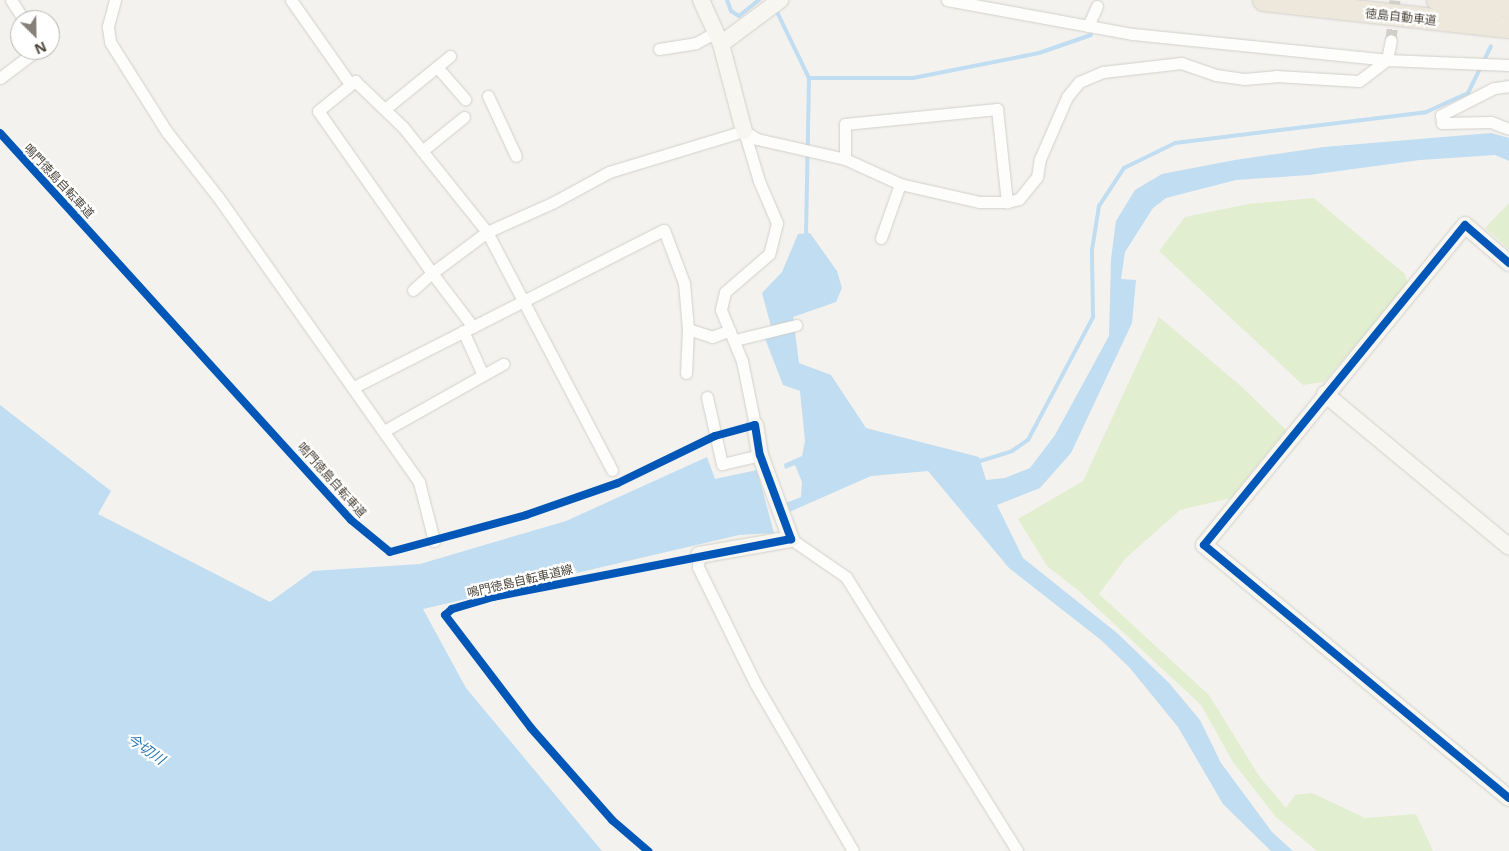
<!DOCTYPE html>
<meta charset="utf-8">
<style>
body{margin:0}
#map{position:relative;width:1509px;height:851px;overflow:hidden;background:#f4f2ee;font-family:"Noto Sans","Noto Sans JP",sans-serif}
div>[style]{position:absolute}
.green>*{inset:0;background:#e1eecf}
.water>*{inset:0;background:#c0ddf1}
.stream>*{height:4px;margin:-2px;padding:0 2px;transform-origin:2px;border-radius:2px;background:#c0ddf1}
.street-tunnel>*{height:11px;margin-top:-5.5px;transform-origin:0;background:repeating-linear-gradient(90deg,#d2cfca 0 11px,transparent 0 16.5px)}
.roads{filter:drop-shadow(0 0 1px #d2d0cb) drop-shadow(0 0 1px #d2d0cb)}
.street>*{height:11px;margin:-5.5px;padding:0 5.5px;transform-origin:5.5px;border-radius:5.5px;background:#fdfdfc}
.secondary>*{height:16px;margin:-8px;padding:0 8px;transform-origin:8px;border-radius:8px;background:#f7f6f1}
.highway>*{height:21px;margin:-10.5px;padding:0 10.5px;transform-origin:10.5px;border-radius:10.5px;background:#ede8db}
.cycleway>*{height:8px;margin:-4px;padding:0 4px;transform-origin:4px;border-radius:4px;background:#0057b8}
span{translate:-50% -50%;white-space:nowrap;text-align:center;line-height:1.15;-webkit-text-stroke:4.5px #fff;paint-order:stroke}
.street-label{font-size:12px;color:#4b4439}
.water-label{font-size:14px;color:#2e7ab2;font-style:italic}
.north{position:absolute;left:10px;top:10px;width:50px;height:50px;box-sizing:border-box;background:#fff;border:1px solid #b7b4b0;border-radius:50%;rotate:157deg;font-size:14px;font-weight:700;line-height:20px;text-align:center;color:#4b4439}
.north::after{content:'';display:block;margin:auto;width:18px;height:22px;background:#868178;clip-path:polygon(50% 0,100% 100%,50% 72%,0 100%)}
</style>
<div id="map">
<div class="green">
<i style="clip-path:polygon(1314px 198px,1405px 274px,1408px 284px,1324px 382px,1303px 385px,1159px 251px,1185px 217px,1248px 204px)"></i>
<i style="clip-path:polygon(1509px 203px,1509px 249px,1485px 228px)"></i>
<i style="clip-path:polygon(1159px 317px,1242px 387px,1286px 430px,1231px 498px,1180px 510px,1125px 559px,1099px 594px,1209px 695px,1259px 776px,1286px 808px,1295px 795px,1312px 793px,1365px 818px,1416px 814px,1433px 851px,1317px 851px,1276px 817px,1233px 762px,1201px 705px,1079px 591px,1047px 566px,1018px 519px,1083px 481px)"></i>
</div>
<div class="water">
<i style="clip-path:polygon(1491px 133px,1509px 138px,1509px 161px,1495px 155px,1420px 160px,1309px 175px,1236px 180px,1166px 198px,1153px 208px,1125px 252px,1121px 279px,1136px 280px,1132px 323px,1071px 453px,1040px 488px,997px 505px,1023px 558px,1117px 633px,1169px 683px,1200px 720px,1221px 763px,1272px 832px,1293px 851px,1271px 851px,1223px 804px,1178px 727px,1129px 667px,1101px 640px,1009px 568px,928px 471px,871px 476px,787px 513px,786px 503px,801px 497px,802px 482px,795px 465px,785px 469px,784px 464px,802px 456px,805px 441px,800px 391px,783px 385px,764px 336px,773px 334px,762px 293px,782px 272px,798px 234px,810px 233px,837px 271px,842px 288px,836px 302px,793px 317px,799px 363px,831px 375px,866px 428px,979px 457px,986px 480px,1005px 478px,1030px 468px,1055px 435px,1109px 336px,1111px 259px,1116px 221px,1135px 190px,1162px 174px,1235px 160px,1324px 147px)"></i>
<i style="clip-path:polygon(0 405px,111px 491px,98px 514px,270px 602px,313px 571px,420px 564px,566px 521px,707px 457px,715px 479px,757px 470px,774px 533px,739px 535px,423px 609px,466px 688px,602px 851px,0 851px)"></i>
</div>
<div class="stream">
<i style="left:727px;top:0;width:12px;rotate:70deg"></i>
<i style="left:731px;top:11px;width:9px;rotate:32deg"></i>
<i style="left:739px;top:16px;width:26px;rotate:-39deg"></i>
<i style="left:775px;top:8px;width:78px;rotate:64.1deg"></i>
<i style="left:809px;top:78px;width:155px;rotate:91.1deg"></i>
<i style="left:809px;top:78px;width:104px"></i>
<i style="left:913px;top:78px;width:128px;rotate:-11.2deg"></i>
<i style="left:1039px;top:53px;width:55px;rotate:-19.1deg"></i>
<i style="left:977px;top:462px;width:37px;rotate:-17deg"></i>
<i style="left:1012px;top:451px;width:19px;rotate:-35deg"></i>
<i style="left:1028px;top:440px;width:139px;rotate:-62.1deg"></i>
<i style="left:1093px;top:317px;width:67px;rotate:-90.9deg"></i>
<i style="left:1092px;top:250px;width:45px;rotate:-81deg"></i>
<i style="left:1099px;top:206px;width:45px;rotate:-56.7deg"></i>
<i style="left:1124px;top:168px;width:57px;rotate:-26.1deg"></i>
<i style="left:1175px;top:143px;width:253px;rotate:-7deg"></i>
<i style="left:1426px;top:112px;width:46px;rotate:-24.3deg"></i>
<i style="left:1468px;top:93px;width:52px;rotate:-63.9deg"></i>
</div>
<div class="street-tunnel">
<i style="left:1391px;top:40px;width:40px;rotate:-84.3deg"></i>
</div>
<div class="roads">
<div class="street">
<i style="left:11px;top:0;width:24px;rotate:57deg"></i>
<i style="left:115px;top:0;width:28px;rotate:105deg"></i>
<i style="left:108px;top:27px;width:15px;rotate:82deg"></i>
<i style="left:110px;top:42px;width:107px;rotate:57.7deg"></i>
<i style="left:167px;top:132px;width:83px;rotate:51.9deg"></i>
<i style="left:218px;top:197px;width:349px;rotate:54.8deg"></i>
<i style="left:419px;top:482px;width:61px;rotate:75.7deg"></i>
<i style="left:291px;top:0;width:103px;rotate:54.9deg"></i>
<i style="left:947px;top:0;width:189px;rotate:10.4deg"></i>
<i style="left:1133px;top:34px;width:255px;rotate:5.8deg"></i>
<i style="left:1387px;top:60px;width:122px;rotate:2.3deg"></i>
<i style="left:1088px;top:26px;width:22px;rotate:-66deg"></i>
<i style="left:659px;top:49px;width:37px;rotate:-9deg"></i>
<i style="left:696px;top:43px;width:21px;rotate:-29deg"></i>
<i style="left:437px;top:67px;width:43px;rotate:48.8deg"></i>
<i style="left:0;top:78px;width:46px;rotate:-37.1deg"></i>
<i style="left:355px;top:81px;width:66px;rotate:43.8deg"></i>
<i style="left:403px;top:127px;width:134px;rotate:51.3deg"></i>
<i style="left:487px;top:232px;width:69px;rotate:143.3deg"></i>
<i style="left:432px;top:273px;width:198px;rotate:-125.1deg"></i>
<i style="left:318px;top:111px;width:48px;rotate:-39deg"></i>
<i style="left:1509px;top:86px;width:15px;rotate:172deg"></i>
<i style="left:1494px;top:88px;width:59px;rotate:153deg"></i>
<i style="left:1441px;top:115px;width:8px;rotate:83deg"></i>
<i style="left:1442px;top:123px;width:49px;rotate:-1.2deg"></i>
<i style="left:1491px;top:122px;width:19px;rotate:21deg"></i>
<i style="left:488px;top:96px;width:66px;rotate:65deg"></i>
<i style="left:385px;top:109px;width:84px;rotate:-39.2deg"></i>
<i style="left:744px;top:131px;width:15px;rotate:32deg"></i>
<i style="left:757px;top:139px;width:90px;rotate:12.8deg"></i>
<i style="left:845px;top:159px;width:60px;rotate:24.4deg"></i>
<i style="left:900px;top:184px;width:81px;rotate:12.8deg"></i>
<i style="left:979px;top:202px;width:28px"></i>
<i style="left:1007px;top:202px;width:12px;rotate:-14deg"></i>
<i style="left:1019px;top:199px;width:28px;rotate:-51deg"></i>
<i style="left:1037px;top:177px;width:18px;rotate:-81deg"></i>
<i style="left:1040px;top:159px;width:68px;rotate:-66.5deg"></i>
<i style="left:1067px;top:97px;width:19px;rotate:-51deg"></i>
<i style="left:1079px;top:82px;width:26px;rotate:-23deg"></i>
<i style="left:1103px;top:72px;width:79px;rotate:-6.6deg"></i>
<i style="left:1181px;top:63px;width:37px;rotate:19deg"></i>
<i style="left:1216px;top:75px;width:28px;rotate:8deg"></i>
<i style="left:1244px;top:79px;width:32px;rotate:-5deg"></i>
<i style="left:1276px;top:76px;width:83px;rotate:3.4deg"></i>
<i style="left:1359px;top:81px;width:35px;rotate:-37deg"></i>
<i style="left:1387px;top:60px;width:20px;rotate:-79deg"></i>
<i style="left:744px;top:131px;width:52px;rotate:73.3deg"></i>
<i style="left:759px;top:181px;width:46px;rotate:66.8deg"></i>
<i style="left:777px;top:223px;width:32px;rotate:104deg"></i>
<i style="left:769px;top:254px;width:58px;rotate:139.2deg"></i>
<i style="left:725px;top:292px;width:18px;rotate:103deg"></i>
<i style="left:721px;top:310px;width:55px;rotate:67.6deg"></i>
<i style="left:742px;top:361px;width:65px;rotate:78.5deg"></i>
<i style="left:422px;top:151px;width:54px;rotate:-39deg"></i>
<i style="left:845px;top:159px;width:35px;rotate:-90deg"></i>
<i style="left:845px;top:124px;width:153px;rotate:-5.6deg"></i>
<i style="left:997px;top:109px;width:94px;rotate:83.9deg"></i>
<i style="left:881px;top:238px;width:57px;rotate:-70.6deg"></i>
<i style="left:413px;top:290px;width:25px;rotate:-42deg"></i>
<i style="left:432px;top:273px;width:68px;rotate:52.8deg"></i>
<i style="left:688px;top:329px;width:25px;rotate:18deg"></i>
<i style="left:712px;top:337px;width:19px;rotate:-21deg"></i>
<i style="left:463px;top:331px;width:48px;rotate:65.6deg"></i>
<i style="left:735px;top:340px;width:63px;rotate:-13.8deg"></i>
<i style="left:354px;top:387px;width:347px;rotate:-26.9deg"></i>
<i style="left:664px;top:230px;width:57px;rotate:69.3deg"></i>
<i style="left:684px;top:283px;width:46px;rotate:85deg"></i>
<i style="left:688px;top:329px;width:44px;rotate:92.6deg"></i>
<i style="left:707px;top:397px;width:69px;rotate:77.4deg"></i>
<i style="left:722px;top:464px;width:39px;rotate:-13deg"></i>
<i style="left:384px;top:431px;width:137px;rotate:-29.4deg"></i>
<i style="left:612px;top:470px;width:269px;rotate:-117.7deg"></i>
<i style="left:487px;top:232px;width:73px;rotate:-24.1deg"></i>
<i style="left:554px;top:202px;width:63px;rotate:-28.6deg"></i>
<i style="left:609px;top:172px;width:141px;rotate:-16.9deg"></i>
<i style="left:791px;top:539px;width:67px;rotate:34.6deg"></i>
<i style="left:846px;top:577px;width:323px;rotate:58deg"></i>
<i style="left:699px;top:555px;width:12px;rotate:95deg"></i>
<i style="left:698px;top:567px;width:129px;rotate:63.8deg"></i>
<i style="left:755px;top:683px;width:194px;rotate:59.7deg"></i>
</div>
<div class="secondary">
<i style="left:701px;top:0;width:48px;rotate:65.6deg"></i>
<i style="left:721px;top:44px;width:90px;rotate:75.2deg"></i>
<i style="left:721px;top:44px;width:74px;rotate:-36.7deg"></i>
<i style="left:1509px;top:263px;width:58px;rotate:-139.2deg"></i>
<i style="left:1465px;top:225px;width:413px;rotate:129.2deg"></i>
<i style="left:1204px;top:545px;width:396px;rotate:39.7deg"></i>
<i style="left:1325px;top:394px;width:239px;rotate:39.7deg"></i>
<i style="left:699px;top:555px;width:93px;rotate:-9.9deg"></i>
<i style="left:791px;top:539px;width:90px;rotate:-110.3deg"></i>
<i style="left:760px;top:455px;width:30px;rotate:-99deg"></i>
</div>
<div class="highway">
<i style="left:1263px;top:0;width:247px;rotate:6.3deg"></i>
<i style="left:1437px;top:0;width:72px;rotate:4.8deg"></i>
</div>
</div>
<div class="cycleway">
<i style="left:0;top:133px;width:522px;rotate:47.79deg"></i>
<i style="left:351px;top:520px;width:50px;rotate:39.4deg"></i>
<i style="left:390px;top:552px;width:141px;rotate:-15.2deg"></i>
<i style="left:526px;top:515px;width:97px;rotate:-19.2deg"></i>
<i style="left:618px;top:483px;width:108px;rotate:-25.9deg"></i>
<i style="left:715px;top:436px;width:41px;rotate:-15.4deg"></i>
<i style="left:755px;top:425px;width:30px;rotate:81deg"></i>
<i style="left:760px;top:455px;width:90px;rotate:69.7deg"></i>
<i style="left:791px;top:539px;width:304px;rotate:169deg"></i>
<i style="left:493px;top:597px;width:43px;rotate:163.7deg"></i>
<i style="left:452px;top:609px;width:9px;rotate:139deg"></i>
<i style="left:445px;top:615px;width:142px;rotate:52.7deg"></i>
<i style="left:531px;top:728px;width:123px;rotate:48.6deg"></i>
<i style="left:612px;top:820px;width:48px;rotate:40.7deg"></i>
<i style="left:1509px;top:263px;width:58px;rotate:-139.2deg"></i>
<i style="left:1465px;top:225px;width:413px;rotate:129.2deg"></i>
<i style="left:1204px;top:545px;width:396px;rotate:39.7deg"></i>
</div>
<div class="street-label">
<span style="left:1401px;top:17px;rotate:6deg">徳島自動車道</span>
<span style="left:59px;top:181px;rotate:47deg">鳴門徳島自転車道</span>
<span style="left:332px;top:480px;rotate:48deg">鳴門徳島自転車道</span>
<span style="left:520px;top:581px;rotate:-13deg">鳴門徳島自転車道線</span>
</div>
<div class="water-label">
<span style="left:146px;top:749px;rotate:35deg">今切川</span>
</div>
<div class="north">N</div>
</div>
